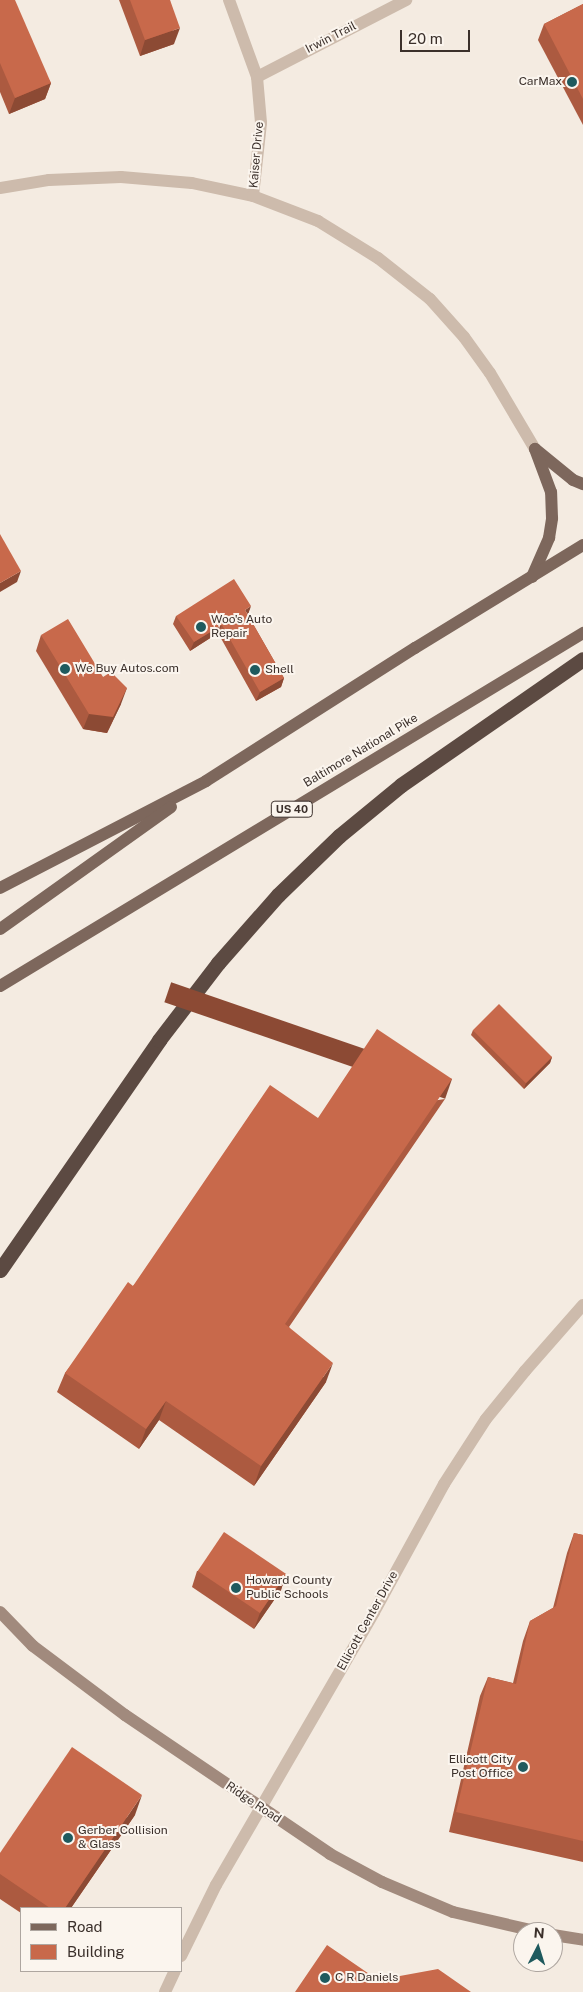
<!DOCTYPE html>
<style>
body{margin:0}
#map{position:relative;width:583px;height:1992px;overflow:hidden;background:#f4ebe1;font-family:"Public Sans",sans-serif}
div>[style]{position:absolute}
.street>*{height:12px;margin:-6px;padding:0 6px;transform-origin:6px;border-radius:6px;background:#cdbbac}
.secondary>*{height:12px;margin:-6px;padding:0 6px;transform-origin:6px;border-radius:6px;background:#a18a7d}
.primary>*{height:12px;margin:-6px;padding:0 6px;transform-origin:6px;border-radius:6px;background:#7d675c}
.highway>*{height:15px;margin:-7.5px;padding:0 7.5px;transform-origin:7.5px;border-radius:7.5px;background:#5c4a42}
.wall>*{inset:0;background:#ac5a40}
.shaded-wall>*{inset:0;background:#8c4a34;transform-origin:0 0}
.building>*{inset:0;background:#c8694b;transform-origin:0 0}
.dots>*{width:14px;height:14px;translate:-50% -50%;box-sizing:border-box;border:2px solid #fbf5ee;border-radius:50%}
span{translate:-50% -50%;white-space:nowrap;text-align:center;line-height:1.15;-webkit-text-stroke:4px #fbf5ee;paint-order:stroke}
.shield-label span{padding:1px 4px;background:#fbf5ee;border:1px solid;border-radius:4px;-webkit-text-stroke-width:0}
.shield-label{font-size:11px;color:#3b302b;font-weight:700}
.street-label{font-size:12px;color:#3b302b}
.poi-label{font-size:12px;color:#3b302b}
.right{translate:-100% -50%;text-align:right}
.left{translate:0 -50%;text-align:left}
.legend{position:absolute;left:20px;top:1907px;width:162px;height:65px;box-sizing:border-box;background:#fbf5ee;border:1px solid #aea6a0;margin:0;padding:6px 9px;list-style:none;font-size:15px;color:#3b302b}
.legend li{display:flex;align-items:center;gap:10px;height:25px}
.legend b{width:25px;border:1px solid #aea6a0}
.north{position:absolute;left:513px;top:1922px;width:50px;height:50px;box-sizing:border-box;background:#fbf5ee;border:1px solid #aea6a0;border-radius:50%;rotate:5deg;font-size:14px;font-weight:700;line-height:20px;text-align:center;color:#3b302b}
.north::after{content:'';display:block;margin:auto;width:18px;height:22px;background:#1f5a5e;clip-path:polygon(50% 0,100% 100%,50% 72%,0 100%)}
.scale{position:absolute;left:400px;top:30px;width:70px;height:22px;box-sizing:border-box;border:2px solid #3b302b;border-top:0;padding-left:6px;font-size:15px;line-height:18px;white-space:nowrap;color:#3b302b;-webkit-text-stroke:4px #fbf5ee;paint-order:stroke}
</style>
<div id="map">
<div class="street">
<i style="left:229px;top:0;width:82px;rotate:70deg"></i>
<i style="left:257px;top:77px;width:46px;rotate:85deg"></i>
<i style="left:261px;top:123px;width:73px;rotate:96.3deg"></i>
<i style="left:257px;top:77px;width:168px;rotate:-27.3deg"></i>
<i style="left:0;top:188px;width:50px;rotate:-9.3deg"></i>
<i style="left:49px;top:180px;width:72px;rotate:-2.4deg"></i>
<i style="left:121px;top:177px;width:71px;rotate:4.8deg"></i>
<i style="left:192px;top:183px;width:62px;rotate:12deg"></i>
<i style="left:253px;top:196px;width:70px;rotate:21deg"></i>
<i style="left:318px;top:221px;width:70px;rotate:31.7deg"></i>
<i style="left:378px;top:258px;width:66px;rotate:38.3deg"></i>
<i style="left:430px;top:299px;width:51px;rotate:48.2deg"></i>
<i style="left:464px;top:337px;width:44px;rotate:54.2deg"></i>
<i style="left:490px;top:373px;width:88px;rotate:59.4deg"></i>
<i style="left:181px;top:1956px;width:79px;rotate:-63.8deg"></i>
<i style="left:216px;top:1885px;width:315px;rotate:-59.9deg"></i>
<i style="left:374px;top:1612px;width:146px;rotate:-61.3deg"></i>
<i style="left:444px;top:1484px;width:77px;rotate:-57.1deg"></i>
<i style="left:486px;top:1419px;width:62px;rotate:-50.9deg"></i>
<i style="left:525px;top:1371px;width:88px;rotate:-48.7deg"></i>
<i style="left:165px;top:1992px;width:23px;rotate:-65deg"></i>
</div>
<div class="secondary">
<i style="left:0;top:1612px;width:47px;rotate:45.9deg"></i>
<i style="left:33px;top:1646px;width:115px;rotate:36.9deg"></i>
<i style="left:125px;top:1715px;width:248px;rotate:34.1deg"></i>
<i style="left:330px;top:1854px;width:59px;rotate:28.3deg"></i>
<i style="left:382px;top:1882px;width:77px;rotate:22.9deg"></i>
<i style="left:453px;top:1912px;width:88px;rotate:13.1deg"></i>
<i style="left:553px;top:1935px;width:30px;rotate:9deg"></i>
</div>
<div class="primary">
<i style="left:535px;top:449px;width:49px;rotate:39.2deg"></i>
<i style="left:573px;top:480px;width:11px;rotate:22deg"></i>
<i style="left:532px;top:577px;width:43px;rotate:-66.4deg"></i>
<i style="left:549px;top:538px;width:20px;rotate:-81deg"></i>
<i style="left:552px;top:518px;width:26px;rotate:-92deg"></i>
<i style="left:551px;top:492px;width:46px;rotate:-110.4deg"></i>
<i style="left:0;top:888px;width:232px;rotate:-27.4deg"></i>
<i style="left:206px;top:781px;width:248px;rotate:-32.5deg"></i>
<i style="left:415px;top:648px;width:197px;rotate:-31.5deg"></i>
<i style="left:0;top:929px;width:210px;rotate:-35.5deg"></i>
<i style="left:0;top:986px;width:682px;rotate:-31.19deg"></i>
</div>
<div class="highway">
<i style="left:0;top:1270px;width:280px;rotate:-55.3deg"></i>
<i style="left:159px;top:1040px;width:97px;rotate:-52.5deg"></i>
<i style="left:218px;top:963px;width:91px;rotate:-48.6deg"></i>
<i style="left:278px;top:895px;width:85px;rotate:-44deg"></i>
<i style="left:339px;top:836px;width:80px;rotate:-39.4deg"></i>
<i style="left:401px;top:785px;width:221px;rotate:-34.7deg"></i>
</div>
<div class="wall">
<i style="clip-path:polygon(0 0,51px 83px,45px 99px,9px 114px,0 92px)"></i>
<i style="clip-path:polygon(119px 0,170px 0,174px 44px,140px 56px)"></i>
<i style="clip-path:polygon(583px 4px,583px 125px,538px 40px,544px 24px)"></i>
<i style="clip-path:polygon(248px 615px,284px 678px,281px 687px,256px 701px,218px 633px,190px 651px,173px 624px,176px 616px)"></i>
<i style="clip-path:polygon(41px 635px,103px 677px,121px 704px,107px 733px,83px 729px,36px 651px)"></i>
<i style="clip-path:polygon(473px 1030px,552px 1057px,550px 1063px,524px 1089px,471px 1035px)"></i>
<i style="clip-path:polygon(445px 1099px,289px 1327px,326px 1382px,254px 1486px,159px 1420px,139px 1449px,57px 1392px,65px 1373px,133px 1286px,318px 1118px)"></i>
<i style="clip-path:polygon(574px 1533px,583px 1535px,583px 1862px,449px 1832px,480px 1696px,488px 1677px,513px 1683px,523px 1641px,530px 1621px,553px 1608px,567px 1553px)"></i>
<i style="clip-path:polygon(197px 1571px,286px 1574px,281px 1590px,254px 1629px,192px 1587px)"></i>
<i style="clip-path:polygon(135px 1815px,71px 1908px,21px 1908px,21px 1913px,0 1899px,0 1853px)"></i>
</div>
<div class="shaded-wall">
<i style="clip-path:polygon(180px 28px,174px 44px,140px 56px,145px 40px)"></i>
<i style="clip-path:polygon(51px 83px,45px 99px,9px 114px,15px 98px)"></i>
<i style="clip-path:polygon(21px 571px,17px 582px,0 592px,0 583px)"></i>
<i style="clip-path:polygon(251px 606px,248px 615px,245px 610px)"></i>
<i style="clip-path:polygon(222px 625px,218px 633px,190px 651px,194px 642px)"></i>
<i style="clip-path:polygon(284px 678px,281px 687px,256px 701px,260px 692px)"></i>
<i style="clip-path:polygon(127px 688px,121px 704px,107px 733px,83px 729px,89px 714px)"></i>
<i style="clip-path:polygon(552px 1057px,550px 1063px,524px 1089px,526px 1083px)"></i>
<i style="left:452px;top:1079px;width:21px;height:297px;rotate:109deg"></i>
<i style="clip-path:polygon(333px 1363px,326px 1382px,254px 1486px,261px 1466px)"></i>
<i style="clip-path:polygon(166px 1401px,159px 1420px,139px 1449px,146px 1429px)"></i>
<i style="clip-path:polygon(286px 1574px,281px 1590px,254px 1629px,260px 1613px)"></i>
<i style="clip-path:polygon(142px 1795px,135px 1815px,71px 1908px,65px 1908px)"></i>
</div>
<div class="building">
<i style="clip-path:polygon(0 0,15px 0,51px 83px,15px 98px,0 63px)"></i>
<i style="clip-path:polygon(130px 0,170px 0,180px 28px,145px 40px)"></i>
<i style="clip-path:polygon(583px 4px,583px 99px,544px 24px)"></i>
<i style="clip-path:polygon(0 534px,21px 571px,0 583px)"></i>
<i style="clip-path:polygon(234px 579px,251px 606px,245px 610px,284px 678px,260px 692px,222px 625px,194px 642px,176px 616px)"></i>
<i style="clip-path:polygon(68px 619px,103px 677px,111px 672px,127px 688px,113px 717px,89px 714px,41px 635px)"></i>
<i style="left:499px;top:1004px;width:75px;height:37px;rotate:45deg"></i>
<i style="clip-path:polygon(377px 1029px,452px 1079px,285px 1324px,333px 1363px,261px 1466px,166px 1401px,146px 1429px,65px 1373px,128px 1282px,133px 1286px,270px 1085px,318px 1118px)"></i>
<i style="left:224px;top:1532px;width:75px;height:47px;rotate:34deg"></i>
<i style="clip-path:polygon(574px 1533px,583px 1535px,583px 1841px,456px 1812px,488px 1677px,516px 1684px,530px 1621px,556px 1606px)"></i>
<i style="clip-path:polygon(72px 1747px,142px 1795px,65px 1908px,50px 1908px,0 1874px,0 1853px)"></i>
<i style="clip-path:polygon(327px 1945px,378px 1980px,438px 1969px,471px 1992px,295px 1992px)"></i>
</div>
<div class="dots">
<i style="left:572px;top:82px;background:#1f5a5e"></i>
<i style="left:201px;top:627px;background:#1f5a5e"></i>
<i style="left:65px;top:669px;background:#1f5a5e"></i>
<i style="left:255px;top:670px;background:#1f5a5e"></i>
<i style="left:236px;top:1588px;background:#1f5a5e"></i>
<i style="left:523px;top:1767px;background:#1f5a5e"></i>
<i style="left:68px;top:1838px;background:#1f5a5e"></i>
<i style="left:325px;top:1978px;background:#1f5a5e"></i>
</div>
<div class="shield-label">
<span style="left:292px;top:809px">US 40</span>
</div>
<div class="street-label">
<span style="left:331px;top:38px;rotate:-27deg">Irwin Trail</span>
<span style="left:257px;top:155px;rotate:-85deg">Kaiser Drive</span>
<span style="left:361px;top:751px;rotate:-31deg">Baltimore National Pike</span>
<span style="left:368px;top:1621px;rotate:-61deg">Ellicott Center Drive</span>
<span style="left:253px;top:1803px;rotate:34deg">Ridge Road</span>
</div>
<div class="poi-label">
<span class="right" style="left:562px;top:82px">CarMax</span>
<span class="left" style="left:211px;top:627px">Woo's Auto<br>Repair</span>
<span class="left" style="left:75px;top:669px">We Buy Autos.com</span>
<span class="left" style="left:265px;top:670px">Shell</span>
<span class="left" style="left:246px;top:1588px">Howard County<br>Public Schools</span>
<span class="right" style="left:513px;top:1767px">Ellicott City<br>Post Office</span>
<span class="left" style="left:78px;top:1838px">Gerber Collision<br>&amp; Glass</span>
<span class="left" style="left:335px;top:1978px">C R Daniels</span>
</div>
<ul class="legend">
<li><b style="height:6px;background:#7d675c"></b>Road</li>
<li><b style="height:14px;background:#c8694b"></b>Building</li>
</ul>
<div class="north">N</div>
<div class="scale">20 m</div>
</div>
